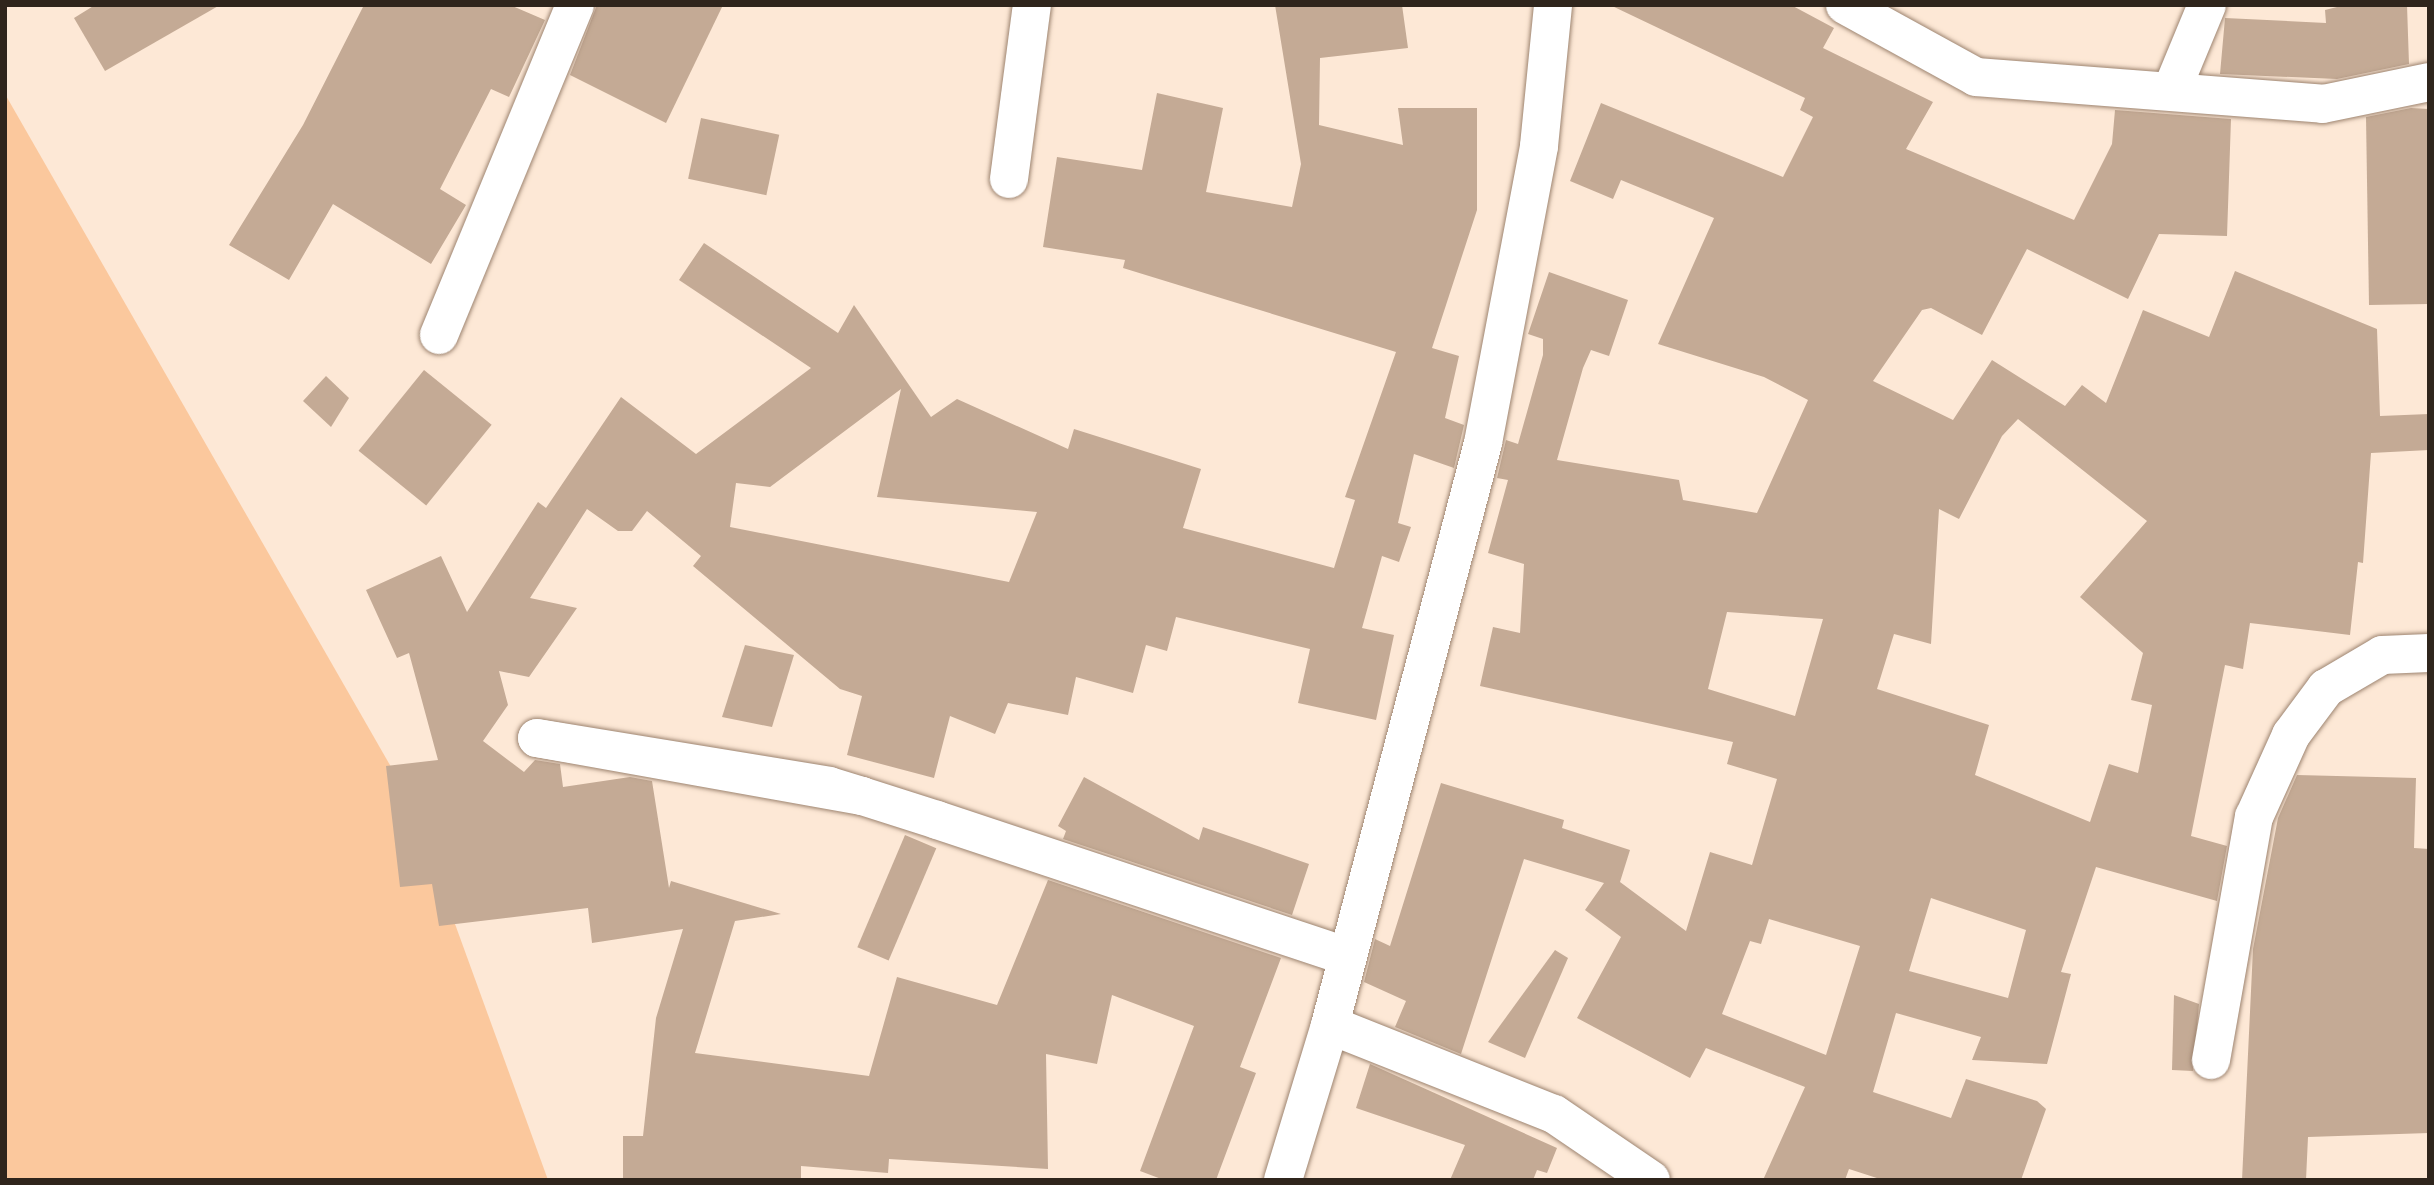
<!DOCTYPE html>
<style>
body{margin:0}
#map{position:relative;width:2434px;height:1185px;overflow:hidden;background:#fde8d6;font-family:"PT Serif",serif}
div>[style]{position:absolute}
.green>*{inset:0;background:#fbc89d}
.building>*{inset:0;background:#c4aa95;transform-origin:0 0}
.roads{filter:drop-shadow(0 0 2px #9d8470) drop-shadow(0 0 2px #9d8470)}
.minor>*{height:38px;margin:-19px;padding:0 19px;transform-origin:19px;border-radius:19px;background:#fff}
span{translate:-50% -50%;white-space:nowrap;text-align:center;line-height:1.15;-webkit-text-stroke:6px #fde8d6;paint-order:stroke}
.frame{position:absolute;inset:0;border:7px solid #2f251c;pointer-events:none}
</style>
<div id="map">
<div class="green">
<i style="clip-path:polygon(5px 94px,410px 800px,548px 1180px,5px 1180px)"></i>
</div>
<div class="building">
<i style="clip-path:polygon(95px 5px,220px 5px,105px 71px,74px 18px)"></i>
<i style="clip-path:polygon(364px 5px,510px 5px,545px 20px,509px 97px,491px 89px,440px 189px,466px 205px,431px 264px,333px 204px,289px 280px,229px 245px,303px 125px)"></i>
<i style="clip-path:polygon(597px 5px,723px 5px,666px 123px,570px 75px)"></i>
<i style="clip-path:polygon(evenodd,1275px 5px,1402px 5px,1408px 48px,1320px 58px,1319px 125px,1403px 145px,1398px 108px,1477px 108px,1477px 210px,1432px 348px,1459px 356px,1445px 418px,1464px 425px,1454px 468px,1414px 454px,1398px 523px,1411px 527px,1399px 562px,1382px 556px,1362px 628px,1394px 635px,1376px 720px,1298px 703px,1310px 649px,1176px 617px,1167px 651px,1146px 645px,1133px 693px,1076px 677px,1068px 715px,1008px 703px,995px 734px,950px 716px,934px 778px,847px 755px,862px 696px,840px 689px,693px 566px,701px 556px,647px 511px,632px 531px,618px 531px,587px 509px,530px 598px,577px 608px,529px 677px,499px 671px,508px 705px,483px 741px,524px 772px,535px 760px,560px 764px,563px 787px,630px 777px,652px 781px,669px 888px,671px 881px,781px 914px,735px 921px,695px 1053px,869px 1076px,897px 977px,997px 1005px,1048px 880px,1281px 958px,1240px 1067px,1256px 1073px,1216px 1180px,1164px 1180px,1140px 1171px,1194px 1026px,1112px 995px,1097px 1064px,1046px 1054px,1048px 1169px,889px 1159px,888px 1173px,801px 1166px,801px 1180px,623px 1180px,623px 1136px,643px 1136px,656px 1018px,683px 929px,592px 943px,588px 908px,439px 926px,432px 884px,400px 887px,386px 766px,438px 760px,409px 653px,397px 658px,366px 590px,441px 556px,467px 612px,538px 502px,546px 508px,621px 397px,696px 454px,811px 368px,679px 280px,704px 243px,838px 333px,854px 305px,931px 417px,957px 399px,1068px 449px,1074px 429px,1201px 469px,1183px 528px,1334px 568px,1355px 500px,1345px 497px,1396px 352px,1123px 268px,1125px 260px,1043px 247px,1057px 157px,1142px 170px,1157px 93px,1223px 108px,1206px 192px,1292px 207px,1301px 164px,1275px 5px,901px 389px,877px 497px,1037px 512px,1009px 582px,730px 527px,736px 483px,770px 487px,901px 389px)"></i>
<i style="clip-path:polygon(evenodd,1610px 5px,1791px 5px,1834px 28px,1823px 48px,1933px 102px,1906px 149px,2074px 220px,2112px 144px,2115px 110px,2231px 119px,2227px 236px,2159px 234px,2128px 299px,2027px 249px,1982px 335px,1931px 308px,1922px 310px,1873px 381px,1953px 420px,1992px 360px,2065px 406px,2082px 385px,2106px 403px,2143px 310px,2209px 337px,2235px 271px,2377px 329px,2380px 416px,2429px 414px,2429px 450px,2371px 453px,2363px 563px,2358px 562px,2350px 635px,2250px 623px,2243px 669px,2225px 665px,2191px 836px,2227px 846px,2217px 901px,2096px 867px,2061px 972px,2071px 974px,2047px 1064px,1972px 1060px,1981px 1037px,1896px 1013px,1873px 1092px,1951px 1118px,1966px 1079px,2037px 1101px,2046px 1109px,2021px 1180px,1883px 1180px,1849px 1169px,1845px 1180px,1763px 1180px,1805px 1087px,1706px 1048px,1690px 1078px,1577px 1018px,1621px 937px,1585px 910px,1604px 883px,1524px 859px,1461px 1054px,1395px 1027px,1406px 1001px,1364px 982px,1375px 939px,1390px 946px,1441px 783px,1564px 820px,1562px 828px,1630px 850px,1620px 882px,1686px 931px,1710px 852px,1752px 865px,1777px 779px,1727px 764px,1733px 742px,1480px 686px,1493px 627px,1520px 633px,1524px 564px,1488px 553px,1508px 480px,1497px 478px,1506px 440px,1518px 444px,1543px 355px,1543px 339px,1528px 334px,1549px 272px,1628px 300px,1609px 356px,1591px 350px,1583px 368px,1557px 460px,1679px 480px,1683px 500px,1757px 513px,1808px 400px,1764px 377px,1658px 344px,1714px 218px,1621px 180px,1613px 199px,1570px 181px,1601px 103px,1783px 177px,1813px 117px,1800px 110px,1805px 98px,1610px 5px,2018px 419px,2147px 521px,2080px 597px,2143px 653px,2131px 700px,2152px 705px,2138px 773px,2109px 764px,2090px 822px,1975px 775px,1989px 725px,1877px 689px,1894px 634px,1931px 644px,1939px 509px,1959px 519px,2002px 436px,2018px 419px,1610px 5px,1727px 612px,1823px 619px,1795px 716px,1708px 689px,1727px 612px,1610px 5px,1931px 898px,2026px 930px,2008px 998px,1909px 971px,1931px 898px,1610px 5px,1769px 919px,1860px 946px,1826px 1055px,1722px 1014px,1750px 941px,1761px 944px,1769px 919px)"></i>
<i style="clip-path:polygon(2345px 5px,2407px 5px,2409px 64px,2337px 79px,2220px 74px,2225px 18px,2326px 23px,2325px 10px)"></i>
<i style="clip-path:polygon(2411px 108px,2429px 109px,2429px 304px,2369px 305px,2366px 117px)"></i>
<i style="left:701px;top:118px;width:80px;height:62px;rotate:12deg"></i>
<i style="left:424px;top:370px;width:87px;height:104px;rotate:39deg"></i>
<i style="clip-path:polygon(326px 376px,349px 398px,331px 427px,303px 401px)"></i>
<i style="clip-path:polygon(745px 645px,794px 655px,772px 727px,722px 717px)"></i>
<i style="clip-path:polygon(2297px 775px,2416px 778px,2414px 848px,2429px 849px,2429px 1133px,2308px 1137px,2306px 1180px,2242px 1180px,2253px 949px,2278px 818px)"></i>
<i style="clip-path:polygon(1084px 777px,1199px 840px,1203px 827px,1309px 864px,1292px 915px,1063px 839px,1066px 831px,1058px 826px)"></i>
<i style="left:905px;top:835px;width:34px;height:122px;rotate:23deg"></i>
<i style="clip-path:polygon(1555px 950px,1568px 958px,1525px 1058px,1488px 1042px)"></i>
<i style="clip-path:polygon(2174px 995px,2199px 1004px,2193px 1071px,2172px 1070px)"></i>
<i style="clip-path:polygon(1370px 1064px,1557px 1148px,1547px 1173px,1537px 1170px,1533px 1180px,1450px 1180px,1465px 1145px,1356px 1108px)"></i>
</div>
<div class="roads">
<div class="minor">
<i style="left:1845px;top:5px;width:149px;rotate:28.8deg"></i>
<i style="left:1976px;top:77px;width:348px;rotate:4.4deg"></i>
<i style="left:2323px;top:104px;width:108px;rotate:-11.7deg"></i>
<i style="left:2173px;top:87px;width:89px;rotate:-67.5deg"></i>
<i style="left:1009px;top:179px;width:176px;rotate:-82.5deg"></i>
<i style="left:439px;top:335px;width:357px;rotate:-67.6deg"></i>
<i style="left:862px;top:796px;width:330px;rotate:-169.9deg"></i>
<i style="left:537px;top:738px;width:296px;rotate:9.3deg"></i>
<i style="left:829px;top:786px;width:34px;rotate:17deg"></i>
<i style="left:862px;top:796px;width:79px;rotate:17.7deg"></i>
<i style="left:937px;top:820px;width:430px;rotate:18.4deg"></i>
<i style="left:1330px;top:1025px;width:241px;rotate:21.7deg"></i>
<i style="left:1554px;top:1114px;width:117px;rotate:34.2deg"></i>
<i style="left:2211px;top:1060px;width:247px;rotate:-80deg"></i>
<i style="left:2254px;top:817px;width:90px;rotate:-65.7deg"></i>
<i style="left:2291px;top:735px;width:59px;rotate:-53.3deg"></i>
<i style="left:2326px;top:688px;width:65px;rotate:-30.5deg"></i>
<i style="left:2382px;top:655px;width:47px;rotate:-2.4deg"></i>
<i style="left:1283px;top:1180px;width:162px;rotate:-73.1deg"></i>
<i style="left:1330px;top:1025px;width:602px;rotate:-75.27deg"></i>
<i style="left:1483px;top:443px;width:302px;rotate:-79.3deg"></i>
<i style="left:1539px;top:146px;width:142px;rotate:-84.3deg"></i>
</div>
</div>
<div class="frame"></div>
</div>
